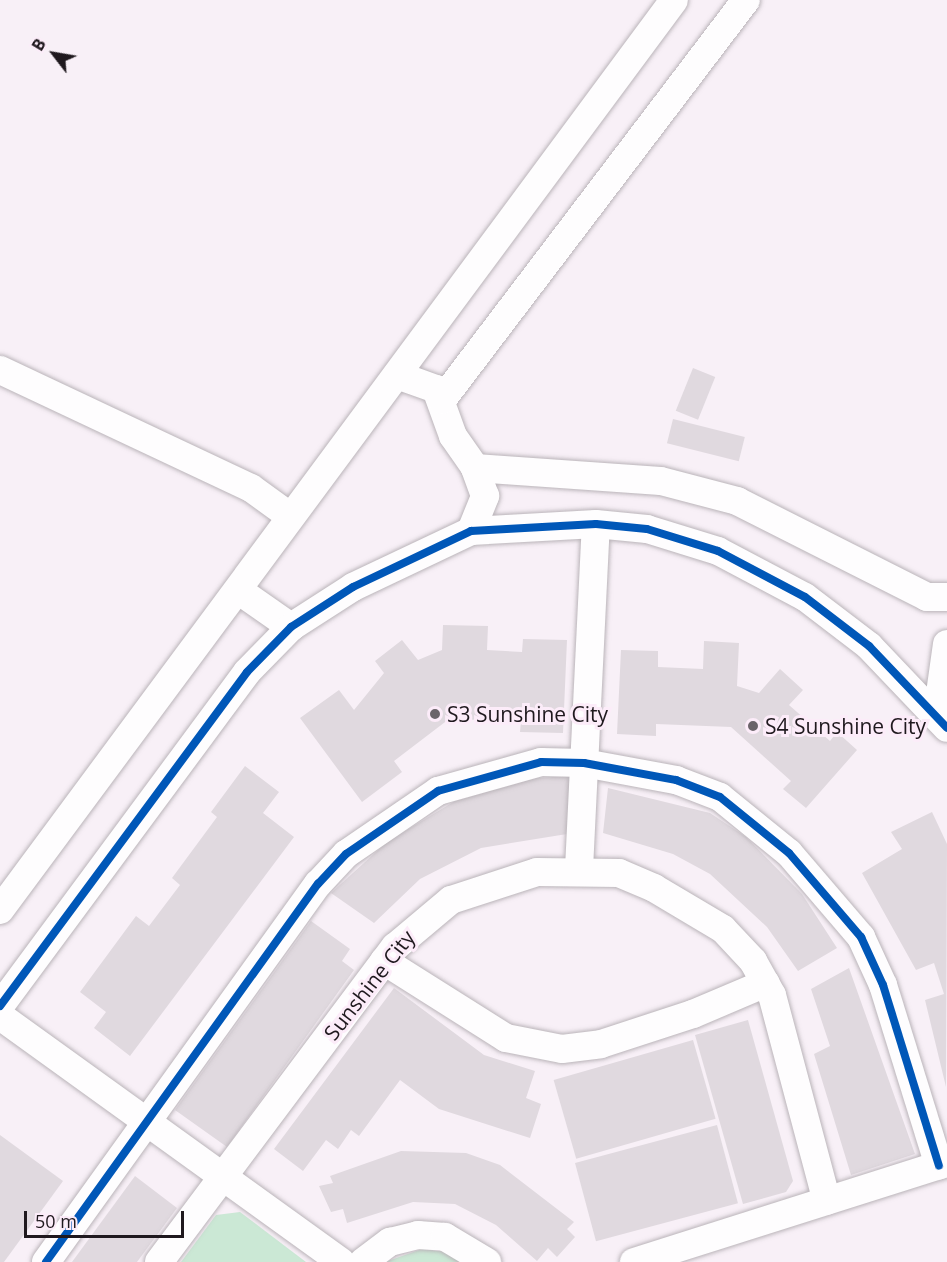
<!DOCTYPE html>
<style>
body{margin:0}
#map{position:relative;width:947px;height:1262px;overflow:hidden;background:#f8f0f7;font-family:"Open Sans",sans-serif}
div>[style]{position:absolute}
.green>*{inset:0;background:#cbe8d5}
.building>*{inset:0;background:#e0d9df;transform-origin:0 0}
.roads{filter:drop-shadow(0 0 2px #bab4b9) drop-shadow(0 0 2px #bab4b9)}
.minor>*{height:28px;margin:-14px;padding:0 14px;transform-origin:14px;border-radius:14px;background:#fefdfe}
.cycleway>*{height:8px;margin:-4px;padding:0 4px;transform-origin:4px;border-radius:4px;background:#0057b8}
.dots>*{width:16px;height:16px;translate:-50% -50%;box-sizing:border-box;border:3px solid #fcecf9;border-radius:50%}
span{translate:-50% -50%;white-space:nowrap;text-align:center;line-height:1.15;-webkit-text-stroke:6px #fcecf9;paint-order:stroke}
.poi-label{font-size:21px;color:#1f191e}
.left{translate:0 -50%;text-align:left}
.street-label{font-size:21px;color:#1f191e}
.north{position:absolute;left:24px;top:24px;width:60px;height:60px;-webkit-text-stroke:4px #fcecf9;paint-order:stroke;rotate:301deg;font-size:16px;font-weight:700;line-height:24px;text-align:center;color:#1f191e}
.north::after{content:'';display:block;margin:auto;width:21px;height:27px;background:#1f191e;clip-path:polygon(50% 0,100% 100%,50% 72%,0 100%)}
.scale{position:absolute;left:24px;top:1211px;width:160px;height:27px;box-sizing:border-box;border:3px solid #1f191e;border-top:0;padding-left:8px;font-size:18px;line-height:21px;white-space:nowrap;color:#1f191e;-webkit-text-stroke:4px #fcecf9;paint-order:stroke}
</style>
<div id="map">
<div class="green">
<i style="clip-path:polygon(240px 1212px,306px 1262px,181px 1262px,216px 1215px)"></i>
<i style="clip-path:polygon(422px 1249px,446px 1252px,467px 1262px,385px 1262px)"></i>
</div>
<div class="building">
<i style="left:693px;top:368px;width:24px;height:46px;rotate:22deg"></i>
<i style="left:673px;top:419px;width:74px;height:25px;rotate:14deg"></i>
<i style="clip-path:polygon(443px 625px,488px 626px,487px 650px,522px 652px,523px 639px,567px 640px,563px 733px,520px 732px,521px 721px,449px 719px,394px 761px,402px 772px,362px 802px,300px 718px,339px 690px,354px 710px,384px 673px,375px 661px,402px 640px,418px 660px,442px 650px)"></i>
<i style="clip-path:polygon(704px 641px,739px 643px,737px 686px,759px 693px,780px 669px,803px 690px,789px 705px,830px 741px,837px 732px,857px 750px,806px 808px,783px 789px,791px 781px,731px 727px,656px 724px,656px 736px,617px 734px,621px 650px,658px 651px,658px 667px,703px 669px)"></i>
<i style="clip-path:polygon(245px 766px,279px 792px,263px 813px,294px 837px,130px 1056px,94px 1028px,106px 1012px,80px 992px,136px 916px,149px 926px,180px 885px,172px 878px,217px 817px,211px 812px)"></i>
<i style="clip-path:polygon(570px 776px,567px 834px,481px 848px,420px 879px,374px 923px,331px 893px,387px 842px,455px 801px,536px 778px)"></i>
<i style="clip-path:polygon(608px 788px,710px 813px,746px 837px,802px 894px,837px 948px,798px 971px,767px 927px,710px 874px,673px 854px,603px 833px)"></i>
<i style="clip-path:polygon(932px 812px,947px 844px,946px 1087px,925px 1000px,944px 994px,934px 963px,916px 970px,862px 873px,902px 849px,891px 832px)"></i>
<i style="clip-path:polygon(311px 921px,350px 949px,342px 961px,354px 970px,227px 1147px,175px 1110px)"></i>
<i style="clip-path:polygon(849px 968px,915px 1154px,851px 1175px,814px 1054px,830px 1046px,811px 989px)"></i>
<i style="clip-path:polygon(394px 988px,484px 1055px,535px 1071px,526px 1098px,541px 1104px,530px 1138px,439px 1109px,400px 1080px,359px 1136px,351px 1130px,338px 1149px,326px 1140px,303px 1171px,274px 1149px)"></i>
<i style="clip-path:polygon(748px 1020px,793px 1181px,786px 1192px,743px 1204px,695px 1035px)"></i>
<i style="left:693px;top:1040px;width:82px;height:145px;rotate:74deg"></i>
<i style="left:717px;top:1125px;width:81px;height:147px;rotate:75deg"></i>
<i style="clip-path:polygon(0 1135px,63px 1181px,4px 1262px,0 1262px)"></i>
<i style="clip-path:polygon(401px 1151px,466px 1153px,500px 1165px,574px 1222px,567px 1229px,575px 1237px,557px 1257px,548px 1248px,537px 1261px,496px 1225px,455px 1204px,413px 1202px,347px 1223px,343px 1209px,331px 1212px,319px 1186px,333px 1183px,330px 1176px)"></i>
<i style="clip-path:polygon(135px 1176px,177px 1208px,137px 1262px,72px 1262px)"></i>
</div>
<div class="roads">
<div class="minor">
<i style="left:0;top:370px;width:277px;rotate:25.2deg"></i>
<i style="left:251px;top:488px;width:49px;rotate:35.9deg"></i>
<i style="left:397px;top:375px;width:41px;rotate:19.7deg"></i>
<i style="left:436px;top:389px;width:50px;rotate:70.1deg"></i>
<i style="left:453px;top:436px;width:39px;rotate:55deg"></i>
<i style="left:475px;top:468px;width:186px;rotate:4deg"></i>
<i style="left:661px;top:481px;width:79px;rotate:14.7deg"></i>
<i style="left:737px;top:501px;width:213px;rotate:26.8deg"></i>
<i style="left:927px;top:597px;width:20px"></i>
<i style="left:442px;top:400px;width:502px;rotate:-52.77deg"></i>
<i style="left:471px;top:531px;width:38px;rotate:-68deg"></i>
<i style="left:485px;top:496px;width:30px;rotate:-110deg"></i>
<i style="left:238px;top:590px;width:65px;rotate:34.9deg"></i>
<i style="left:947px;top:644px;width:50px;rotate:98deg"></i>
<i style="left:940px;top:694px;width:27px;rotate:75deg"></i>
<i style="left:579px;top:869px;width:345px;rotate:-87.2deg"></i>
<i style="left:0;top:910px;width:1132px;rotate:-53.47deg"></i>
<i style="left:384px;top:961px;width:144px;rotate:32.3deg"></i>
<i style="left:506px;top:1038px;width:57px;rotate:11.1deg"></i>
<i style="left:562px;top:1049px;width:39px;rotate:-7deg"></i>
<i style="left:601px;top:1044px;width:97px;rotate:-18.1deg"></i>
<i style="left:693px;top:1014px;width:79px;rotate:-23deg"></i>
<i style="left:0;top:1006px;width:415px;rotate:-53.5deg"></i>
<i style="left:247px;top:672px;width:63px;rotate:-45.6deg"></i>
<i style="left:291px;top:627px;width:74px;rotate:-32.8deg"></i>
<i style="left:353px;top:587px;width:131px;rotate:-25.4deg"></i>
<i style="left:471px;top:531px;width:125px;rotate:-3.2deg"></i>
<i style="left:596px;top:524px;width:51px;rotate:5.6deg"></i>
<i style="left:647px;top:529px;width:74px;rotate:17.2deg"></i>
<i style="left:718px;top:551px;width:98px;rotate:27.9deg"></i>
<i style="left:805px;top:597px;width:81px;rotate:37.4deg"></i>
<i style="left:869px;top:646px;width:113px;rotate:46.4deg"></i>
<i style="left:0;top:1016px;width:420px;rotate:35.8deg"></i>
<i style="left:46px;top:1262px;width:466px;rotate:-54.3deg"></i>
<i style="left:318px;top:884px;width:41px;rotate:-47deg"></i>
<i style="left:346px;top:854px;width:112px;rotate:-34.4deg"></i>
<i style="left:438px;top:791px;width:107px;rotate:-15.7deg"></i>
<i style="left:541px;top:762px;width:43px;rotate:1.3deg"></i>
<i style="left:584px;top:763px;width:94px;rotate:10.5deg"></i>
<i style="left:676px;top:780px;width:47px;rotate:21.1deg"></i>
<i style="left:720px;top:797px;width:89px;rotate:39.1deg"></i>
<i style="left:789px;top:853px;width:111px;rotate:49.4deg"></i>
<i style="left:861px;top:937px;width:53px;rotate:65.4deg"></i>
<i style="left:883px;top:985px;width:189px;rotate:72.8deg"></i>
<i style="left:159px;top:1262px;width:394px;rotate:-53.2deg"></i>
<i style="left:395px;top:947px;width:73px;rotate:-40deg"></i>
<i style="left:451px;top:900px;width:90px;rotate:-18deg"></i>
<i style="left:537px;top:872px;width:82px;rotate:0.7deg"></i>
<i style="left:619px;top:873px;width:38px;rotate:23deg"></i>
<i style="left:654px;top:888px;width:80px;rotate:30.7deg"></i>
<i style="left:723px;top:929px;width:44px;rotate:46.8deg"></i>
<i style="left:753px;top:961px;width:39px;rotate:61deg"></i>
<i style="left:772px;top:995px;width:213px;rotate:75.1deg"></i>
<i style="left:363px;top:1262px;width:34px;rotate:-37deg"></i>
<i style="left:390px;top:1242px;width:29px;rotate:-14deg"></i>
<i style="left:418px;top:1235px;width:27px;rotate:4deg"></i>
<i style="left:445px;top:1237px;width:49px;rotate:30.8deg"></i>
<i style="left:634px;top:1262px;width:328px;rotate:-17.6deg"></i>
</div>
</div>
<div class="cycleway">
<i style="left:0;top:1006px;width:415px;rotate:-53.5deg"></i>
<i style="left:247px;top:672px;width:63px;rotate:-45.6deg"></i>
<i style="left:291px;top:627px;width:74px;rotate:-32.8deg"></i>
<i style="left:353px;top:587px;width:131px;rotate:-25.4deg"></i>
<i style="left:471px;top:531px;width:125px;rotate:-3.2deg"></i>
<i style="left:596px;top:524px;width:51px;rotate:5.6deg"></i>
<i style="left:647px;top:529px;width:74px;rotate:17.2deg"></i>
<i style="left:718px;top:551px;width:98px;rotate:27.9deg"></i>
<i style="left:805px;top:597px;width:81px;rotate:37.4deg"></i>
<i style="left:869px;top:646px;width:113px;rotate:46.4deg"></i>
<i style="left:46px;top:1262px;width:466px;rotate:-54.3deg"></i>
<i style="left:318px;top:884px;width:41px;rotate:-47deg"></i>
<i style="left:346px;top:854px;width:112px;rotate:-34.4deg"></i>
<i style="left:438px;top:791px;width:107px;rotate:-15.7deg"></i>
<i style="left:541px;top:762px;width:43px;rotate:1.3deg"></i>
<i style="left:584px;top:763px;width:94px;rotate:10.5deg"></i>
<i style="left:676px;top:780px;width:47px;rotate:21.1deg"></i>
<i style="left:720px;top:797px;width:89px;rotate:39.1deg"></i>
<i style="left:789px;top:853px;width:111px;rotate:49.4deg"></i>
<i style="left:861px;top:937px;width:53px;rotate:65.4deg"></i>
<i style="left:883px;top:985px;width:189px;rotate:72.8deg"></i>
</div>
<div class="dots">
<i style="left:435px;top:714px;background:#6b646a"></i>
<i style="left:753px;top:726px;background:#6b646a"></i>
</div>
<div class="poi-label">
<span class="left" style="left:447px;top:714px">S3 Sunshine City</span>
<span class="left" style="left:765px;top:726px">S4 Sunshine City</span>
</div>
<div class="street-label">
<span style="left:369px;top:985px;rotate:-52deg">Sunshine City</span>
</div>
<div class="north">B</div>
<div class="scale">50 m</div>
</div>
